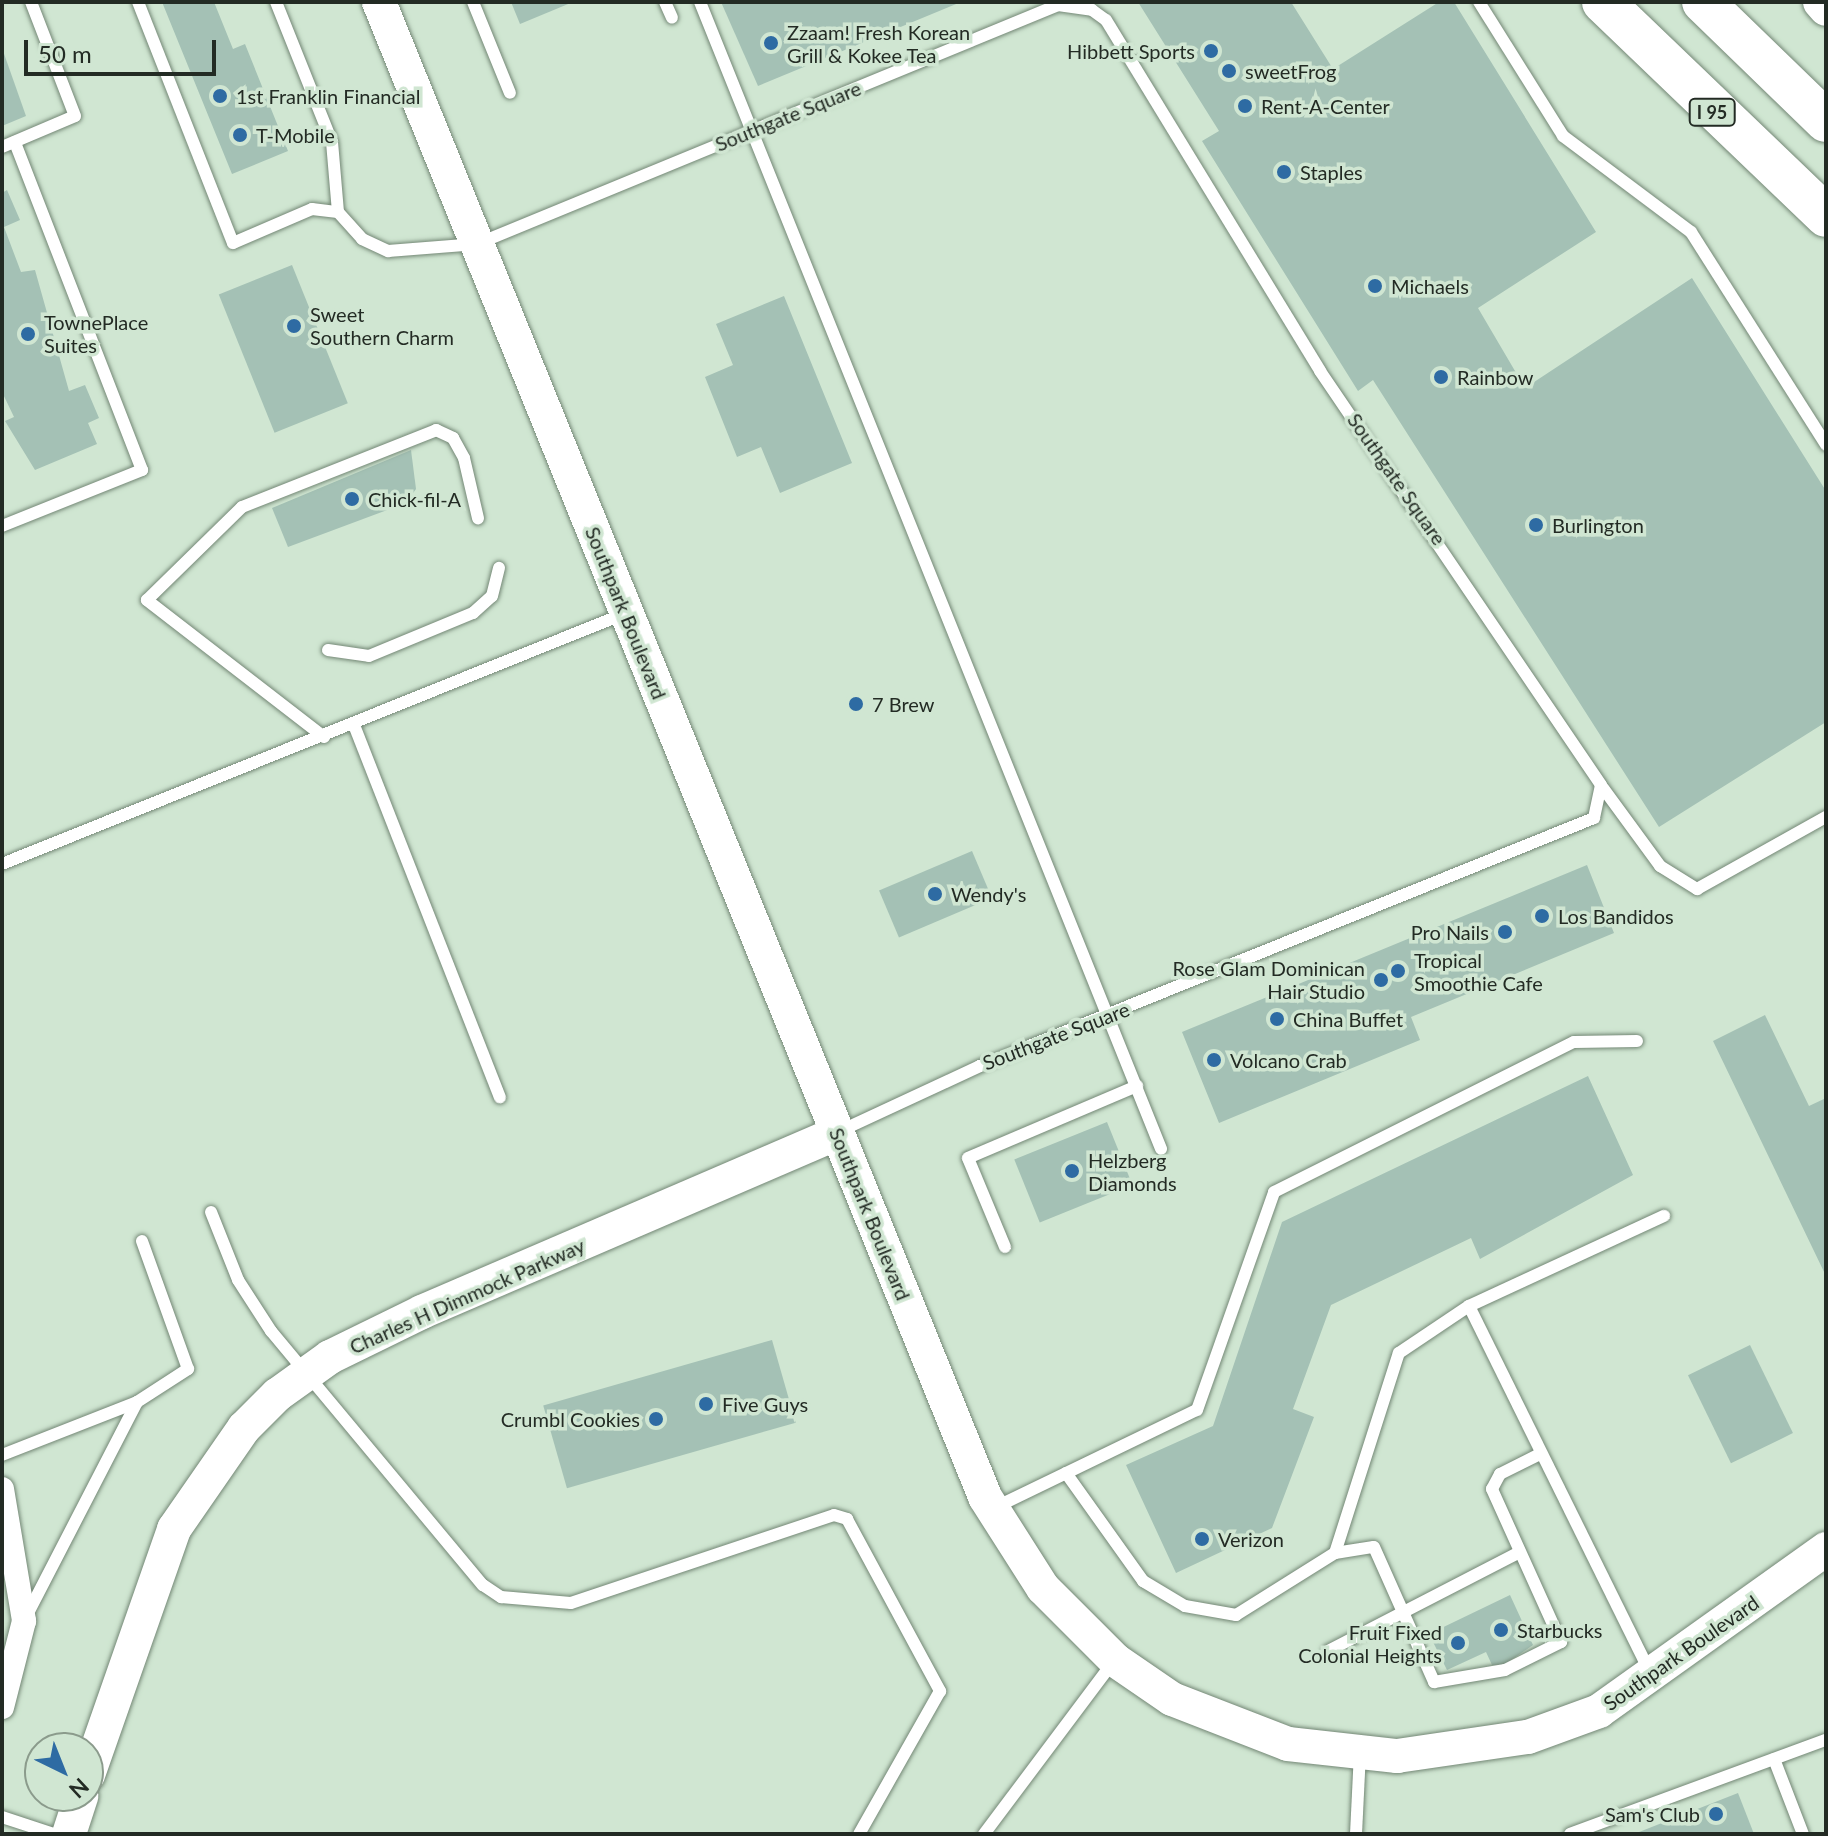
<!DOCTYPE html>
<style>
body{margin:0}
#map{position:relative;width:1828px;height:1836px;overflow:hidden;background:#d0e6d2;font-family:Lato,sans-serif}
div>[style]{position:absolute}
.building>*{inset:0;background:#a4c1b5;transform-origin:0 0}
.roads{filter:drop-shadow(0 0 2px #738775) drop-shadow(0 0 2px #738775)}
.lane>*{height:12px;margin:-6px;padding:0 6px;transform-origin:6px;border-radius:6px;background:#fff}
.street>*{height:24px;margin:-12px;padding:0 12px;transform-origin:12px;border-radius:12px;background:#fff}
.secondary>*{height:34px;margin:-17px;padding:0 17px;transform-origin:17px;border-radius:17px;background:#fff}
.highway>*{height:42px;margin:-21px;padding:0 21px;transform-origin:21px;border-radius:21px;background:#fff}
.dots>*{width:22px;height:22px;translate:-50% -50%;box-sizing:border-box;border:4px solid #d0e6d2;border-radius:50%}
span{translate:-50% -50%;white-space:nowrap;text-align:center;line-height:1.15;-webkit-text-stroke:7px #d0e6d2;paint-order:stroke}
.shield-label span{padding:2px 6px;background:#d0e6d2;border:2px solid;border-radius:6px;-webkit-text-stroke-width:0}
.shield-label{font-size:18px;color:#232b24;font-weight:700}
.poi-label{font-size:20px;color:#232b24}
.left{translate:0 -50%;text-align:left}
.right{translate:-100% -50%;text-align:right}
.street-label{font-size:20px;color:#232b24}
.frame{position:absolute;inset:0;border:4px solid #232b24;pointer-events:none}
.north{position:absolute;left:24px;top:1732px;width:80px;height:80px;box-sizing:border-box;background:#d0e6d2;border:2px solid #8b9b8c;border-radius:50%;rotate:137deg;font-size:22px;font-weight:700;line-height:32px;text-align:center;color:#232b24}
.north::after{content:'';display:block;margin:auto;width:28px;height:36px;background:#2e6ba3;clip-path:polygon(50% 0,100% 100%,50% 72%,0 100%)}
.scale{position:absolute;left:24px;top:40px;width:192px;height:36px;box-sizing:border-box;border:4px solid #232b24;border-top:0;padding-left:10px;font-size:24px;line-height:28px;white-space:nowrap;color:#232b24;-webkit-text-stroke:6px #d0e6d2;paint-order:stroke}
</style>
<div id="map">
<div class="building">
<i style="clip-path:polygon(162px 2px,214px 2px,233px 49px,245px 44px,288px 151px,232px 174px)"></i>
<i style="clip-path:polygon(511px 2px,573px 2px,520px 24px)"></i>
<i style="clip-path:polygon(721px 2px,961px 2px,758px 86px)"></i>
<i style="clip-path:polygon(1138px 2px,1291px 2px,1333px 69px,1439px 2px,1454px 2px,1596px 232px,1478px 308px,1525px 388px,1692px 278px,1826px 491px,1826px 722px,1659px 827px,1373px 380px,1358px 391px,1202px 141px,1219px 131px)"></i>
<i style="clip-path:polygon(2px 48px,26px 116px,2px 126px)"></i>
<i style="clip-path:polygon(7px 190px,20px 220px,4px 227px,21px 272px,35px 270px,69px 391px,85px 385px,99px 418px,88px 423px,97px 444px,35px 470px,5px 421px,14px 417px,2px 392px,2px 193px)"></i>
<i style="left:292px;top:265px;width:149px;height:79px;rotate:68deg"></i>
<i style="clip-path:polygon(784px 296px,852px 463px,780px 493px,761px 447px,737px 457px,705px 377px,733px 365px,716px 324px)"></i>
<i style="clip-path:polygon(411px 450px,416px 489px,406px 503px,288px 547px,272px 508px)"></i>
<i style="left:972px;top:851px;width:51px;height:101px;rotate:67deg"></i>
<i style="clip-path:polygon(1587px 865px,1614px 933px,1411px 1017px,1420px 1040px,1219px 1123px,1182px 1032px)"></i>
<i style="clip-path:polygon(1765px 1015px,1809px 1106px,1826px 1098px,1826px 1276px,1713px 1041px)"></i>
<i style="clip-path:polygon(1588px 1076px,1633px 1175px,1480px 1259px,1471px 1238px,1331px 1305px,1293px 1409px,1314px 1417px,1272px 1528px,1176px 1573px,1126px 1465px,1213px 1426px,1282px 1222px)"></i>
<i style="left:1107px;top:1122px;width:68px;height:100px;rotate:68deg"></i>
<i style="left:772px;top:1340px;width:86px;height:238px;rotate:74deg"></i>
<i style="left:1750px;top:1345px;width:98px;height:69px;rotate:64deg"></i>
<i style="clip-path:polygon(1510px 1595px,1533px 1645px,1504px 1665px,1492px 1665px,1486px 1652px,1447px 1670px,1429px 1634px)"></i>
<i style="clip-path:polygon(1738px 1793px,1754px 1834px,1634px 1834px)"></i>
</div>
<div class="roads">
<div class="lane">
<i style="left:138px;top:2px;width:259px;rotate:68.5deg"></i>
<i style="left:233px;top:243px;width:86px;rotate:-23.3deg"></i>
<i style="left:312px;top:209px;width:26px;rotate:7deg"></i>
<i style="left:338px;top:212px;width:36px;rotate:48deg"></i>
<i style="left:362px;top:239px;width:29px;rotate:25deg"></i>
<i style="left:388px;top:251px;width:89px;rotate:-4.5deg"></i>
<i style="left:477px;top:244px;width:628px;rotate:-22.36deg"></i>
<i style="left:1058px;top:5px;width:34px;rotate:8deg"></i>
<i style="left:1092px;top:10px;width:17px;rotate:36deg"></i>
<i style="left:1106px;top:20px;width:411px;rotate:58.6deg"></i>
<i style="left:1320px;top:371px;width:500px;rotate:55.83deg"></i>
<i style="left:1601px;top:785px;width:34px;rotate:102deg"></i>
<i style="left:1594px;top:818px;width:662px;rotate:158.01deg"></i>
<i style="left:980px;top:1066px;width:154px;rotate:155.1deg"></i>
<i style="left:276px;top:2px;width:151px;rotate:68.2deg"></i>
<i style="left:332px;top:142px;width:70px;rotate:85.1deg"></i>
<i style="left:473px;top:2px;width:98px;rotate:67.9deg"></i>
<i style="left:665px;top:2px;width:17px;rotate:66deg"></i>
<i style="left:700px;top:2px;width:1236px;rotate:68.1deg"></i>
<i style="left:1479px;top:2px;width:158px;rotate:57.9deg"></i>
<i style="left:1563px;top:136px;width:160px;rotate:36.9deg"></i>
<i style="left:1691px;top:232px;width:252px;rotate:57.6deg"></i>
<i style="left:2px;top:147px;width:79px;rotate:-23deg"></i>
<i style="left:75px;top:116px;width:122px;rotate:-111.1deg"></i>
<i style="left:2px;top:526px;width:151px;rotate:-21.8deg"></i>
<i style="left:142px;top:470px;width:352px;rotate:-111.2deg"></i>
<i style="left:328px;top:650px;width:41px;rotate:8.3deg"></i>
<i style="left:369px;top:656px;width:113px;rotate:-22.5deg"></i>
<i style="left:473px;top:613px;width:25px;rotate:-42deg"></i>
<i style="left:492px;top:596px;width:29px;rotate:-76deg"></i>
<i style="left:354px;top:725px;width:400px;rotate:68.6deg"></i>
<i style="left:324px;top:737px;width:224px;rotate:-142.3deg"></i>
<i style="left:147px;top:600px;width:133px;rotate:-44.4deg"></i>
<i style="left:242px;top:507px;width:209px;rotate:-21.6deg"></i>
<i style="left:436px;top:430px;width:19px;rotate:25deg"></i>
<i style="left:453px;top:438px;width:23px;rotate:61deg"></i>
<i style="left:464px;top:458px;width:62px;rotate:76.9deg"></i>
<i style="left:1603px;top:788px;width:97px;rotate:53.8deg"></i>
<i style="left:1660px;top:866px;width:44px;rotate:31.9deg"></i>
<i style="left:1697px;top:889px;width:148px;rotate:-29.2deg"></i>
<i style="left:2px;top:864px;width:673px;rotate:-21.91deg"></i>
<i style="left:211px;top:1212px;width:73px;rotate:68.3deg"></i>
<i style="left:238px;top:1280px;width:61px;rotate:57.1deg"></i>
<i style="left:271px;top:1331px;width:331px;rotate:50.2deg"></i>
<i style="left:483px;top:1585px;width:22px;rotate:34deg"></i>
<i style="left:501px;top:1597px;width:70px;rotate:4.9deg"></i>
<i style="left:571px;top:1603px;width:277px;rotate:-18.5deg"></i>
<i style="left:834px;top:1515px;width:14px;rotate:17deg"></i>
<i style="left:847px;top:1519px;width:196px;rotate:61.6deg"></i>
<i style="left:940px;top:1691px;width:164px;rotate:119.5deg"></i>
<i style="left:1005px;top:1247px;width:96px;rotate:-112.6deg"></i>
<i style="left:968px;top:1158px;width:184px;rotate:-23.1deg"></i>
<i style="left:1469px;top:1306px;width:407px;rotate:63.7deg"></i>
<i style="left:2px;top:1455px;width:145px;rotate:-21.4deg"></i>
<i style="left:1066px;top:1473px;width:133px;rotate:54.5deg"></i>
<i style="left:1143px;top:1581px;width:49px;rotate:30.8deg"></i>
<i style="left:1185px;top:1606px;width:52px;rotate:10deg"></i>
<i style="left:1236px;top:1615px;width:117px;rotate:-32.1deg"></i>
<i style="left:1335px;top:1553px;width:210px;rotate:-72.3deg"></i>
<i style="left:1399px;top:1353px;width:84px;rotate:-33.9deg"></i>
<i style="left:1469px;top:1306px;width:215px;rotate:-24.8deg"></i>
<i style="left:996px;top:1507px;width:223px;rotate:-25.8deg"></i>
<i style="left:1197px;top:1410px;width:231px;rotate:-70.5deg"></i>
<i style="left:1274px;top:1192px;width:335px;rotate:-26.6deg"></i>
<i style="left:1574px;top:1042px;width:63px;rotate:-0.9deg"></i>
<i style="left:1335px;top:1553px;width:39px;rotate:-9deg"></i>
<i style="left:1374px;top:1547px;width:148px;rotate:66deg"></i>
<i style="left:1434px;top:1682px;width:72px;rotate:-9.6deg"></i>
<i style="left:1505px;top:1670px;width:63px;rotate:-26.6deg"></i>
<i style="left:1561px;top:1642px;width:168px;rotate:-114.3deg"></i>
<i style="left:1492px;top:1489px;width:17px;rotate:-62deg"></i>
<i style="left:1500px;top:1474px;width:45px;rotate:-26.6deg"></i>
<i style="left:26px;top:1617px;width:242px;rotate:-62.7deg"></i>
<i style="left:137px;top:1402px;width:61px;rotate:-32.9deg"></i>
<i style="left:188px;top:1369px;width:136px;rotate:-109.8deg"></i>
<i style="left:1328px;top:1651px;width:214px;rotate:-27.3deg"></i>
<i style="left:1774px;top:1759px;width:80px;rotate:68.9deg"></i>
<i style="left:2px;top:1817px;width:55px;rotate:18.1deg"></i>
<i style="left:984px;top:1834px;width:216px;rotate:-53.1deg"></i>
<i style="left:1356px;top:1834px;width:81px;rotate:-87.2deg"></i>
<i style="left:1570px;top:1834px;width:273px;rotate:-20.2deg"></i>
</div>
<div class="street">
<i style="left:2px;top:1489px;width:134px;rotate:80.5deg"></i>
<i style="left:24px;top:1621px;width:89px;rotate:104.3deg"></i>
</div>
<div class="secondary">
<i style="left:379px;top:2px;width:1613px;rotate:67.93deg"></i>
<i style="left:985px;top:1497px;width:108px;rotate:57.5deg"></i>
<i style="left:1043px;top:1588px;width:102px;rotate:45deg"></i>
<i style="left:1115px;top:1660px;width:69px;rotate:34.4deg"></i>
<i style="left:1172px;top:1699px;width:124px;rotate:21.2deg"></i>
<i style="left:1288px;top:1744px;width:110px;rotate:6.3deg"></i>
<i style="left:1397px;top:1756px;width:132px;rotate:-8.3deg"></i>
<i style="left:1528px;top:1737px;width:76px;rotate:-20.1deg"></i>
<i style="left:1599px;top:1711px;width:279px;rotate:-35.5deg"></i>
<i style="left:1820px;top:2px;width:9px;rotate:49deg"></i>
<i style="left:88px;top:1775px;width:261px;rotate:-70.7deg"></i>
<i style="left:174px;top:1529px;width:123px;rotate:-55.3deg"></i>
<i style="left:244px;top:1428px;width:47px;rotate:-45deg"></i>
<i style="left:277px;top:1395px;width:65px;rotate:-35.6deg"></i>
<i style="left:330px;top:1357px;width:102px;rotate:-26.1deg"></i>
<i style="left:422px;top:1312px;width:452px;rotate:-23.3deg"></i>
<i style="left:69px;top:1834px;width:40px;rotate:-72deg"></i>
</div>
<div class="highway">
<i style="left:1603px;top:2px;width:309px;rotate:43.8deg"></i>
<i style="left:1703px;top:2px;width:171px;rotate:44.1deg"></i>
</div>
</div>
<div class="dots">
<i style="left:771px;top:43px;background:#2e6ba3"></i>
<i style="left:1211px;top:51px;background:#2e6ba3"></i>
<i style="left:1229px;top:71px;background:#2e6ba3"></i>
<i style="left:220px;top:96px;background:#2e6ba3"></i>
<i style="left:1245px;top:106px;background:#2e6ba3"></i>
<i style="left:240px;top:135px;background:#2e6ba3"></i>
<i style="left:1284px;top:172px;background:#2e6ba3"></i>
<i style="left:1375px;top:286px;background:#2e6ba3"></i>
<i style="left:294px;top:326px;background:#2e6ba3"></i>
<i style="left:28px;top:334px;background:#2e6ba3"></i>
<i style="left:1441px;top:377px;background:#2e6ba3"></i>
<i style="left:352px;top:499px;background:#2e6ba3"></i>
<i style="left:1536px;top:525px;background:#2e6ba3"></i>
<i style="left:856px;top:704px;background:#2e6ba3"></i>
<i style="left:935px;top:894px;background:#2e6ba3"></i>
<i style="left:1542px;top:916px;background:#2e6ba3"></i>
<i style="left:1505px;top:932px;background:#2e6ba3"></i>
<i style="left:1398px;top:971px;background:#2e6ba3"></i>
<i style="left:1381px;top:980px;background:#2e6ba3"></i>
<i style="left:1277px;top:1019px;background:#2e6ba3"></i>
<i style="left:1214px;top:1060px;background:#2e6ba3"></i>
<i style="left:1072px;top:1171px;background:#2e6ba3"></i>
<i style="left:706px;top:1404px;background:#2e6ba3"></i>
<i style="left:656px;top:1419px;background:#2e6ba3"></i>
<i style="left:1202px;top:1539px;background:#2e6ba3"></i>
<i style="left:1501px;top:1630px;background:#2e6ba3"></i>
<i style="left:1458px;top:1643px;background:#2e6ba3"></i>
<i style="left:1716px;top:1814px;background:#2e6ba3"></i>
</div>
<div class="shield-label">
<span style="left:1712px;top:112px">I 95</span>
</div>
<div class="poi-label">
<span class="left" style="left:787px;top:44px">Zzaam! Fresh Korean<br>Grill &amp; Kokee Tea</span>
<span class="right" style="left:1195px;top:51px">Hibbett Sports</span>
<span class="left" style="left:1245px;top:71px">sweetFrog</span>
<span class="left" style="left:236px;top:96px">1st Franklin Financial</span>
<span class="left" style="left:1261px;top:106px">Rent-A-Center</span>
<span class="left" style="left:256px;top:135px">T-Mobile</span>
<span class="left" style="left:1300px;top:172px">Staples</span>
<span class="left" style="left:1391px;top:286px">Michaels</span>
<span class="left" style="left:310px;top:326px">Sweet<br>Southern Charm</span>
<span class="left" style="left:44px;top:334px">TownePlace<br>Suites</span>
<span class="left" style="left:1457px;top:377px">Rainbow</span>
<span class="left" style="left:368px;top:499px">Chick-fil-A</span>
<span class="left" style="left:1552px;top:525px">Burlington</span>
<span class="left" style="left:872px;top:704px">7 Brew</span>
<span class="left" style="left:951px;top:894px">Wendy's</span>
<span class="left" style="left:1558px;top:916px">Los Bandidos</span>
<span class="right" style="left:1489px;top:932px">Pro Nails</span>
<span class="left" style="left:1414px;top:972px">Tropical<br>Smoothie Cafe</span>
<span class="right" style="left:1365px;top:980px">Rose Glam Dominican<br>Hair Studio</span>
<span class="left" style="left:1293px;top:1019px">China Buffet</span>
<span class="left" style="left:1230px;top:1060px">Volcano Crab</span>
<span class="left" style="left:1088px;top:1172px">Helzberg<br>Diamonds</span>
<span class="left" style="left:722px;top:1404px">Five Guys</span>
<span class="right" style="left:640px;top:1419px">Crumbl Cookies</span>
<span class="left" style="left:1218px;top:1539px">Verizon</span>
<span class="left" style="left:1517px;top:1630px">Starbucks</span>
<span class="right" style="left:1442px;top:1644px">Fruit Fixed<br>Colonial Heights</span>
<span class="right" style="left:1700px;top:1814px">Sam's Club</span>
</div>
<div class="street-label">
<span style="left:788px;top:116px;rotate:-22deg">Southgate Square</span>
<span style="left:1397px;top:479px;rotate:55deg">Southgate Square</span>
<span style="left:626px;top:613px;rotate:68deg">Southpark Boulevard</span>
<span style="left:1056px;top:1036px;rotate:-21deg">Southgate Square</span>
<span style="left:870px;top:1214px;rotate:68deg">Southpark Boulevard</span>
<span style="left:467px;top:1296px;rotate:-24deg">Charles H Dimmock Parkway</span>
<span style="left:1681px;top:1653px;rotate:-35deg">Southpark Boulevard</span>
</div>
<div class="frame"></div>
<div class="north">N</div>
<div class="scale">50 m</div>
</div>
